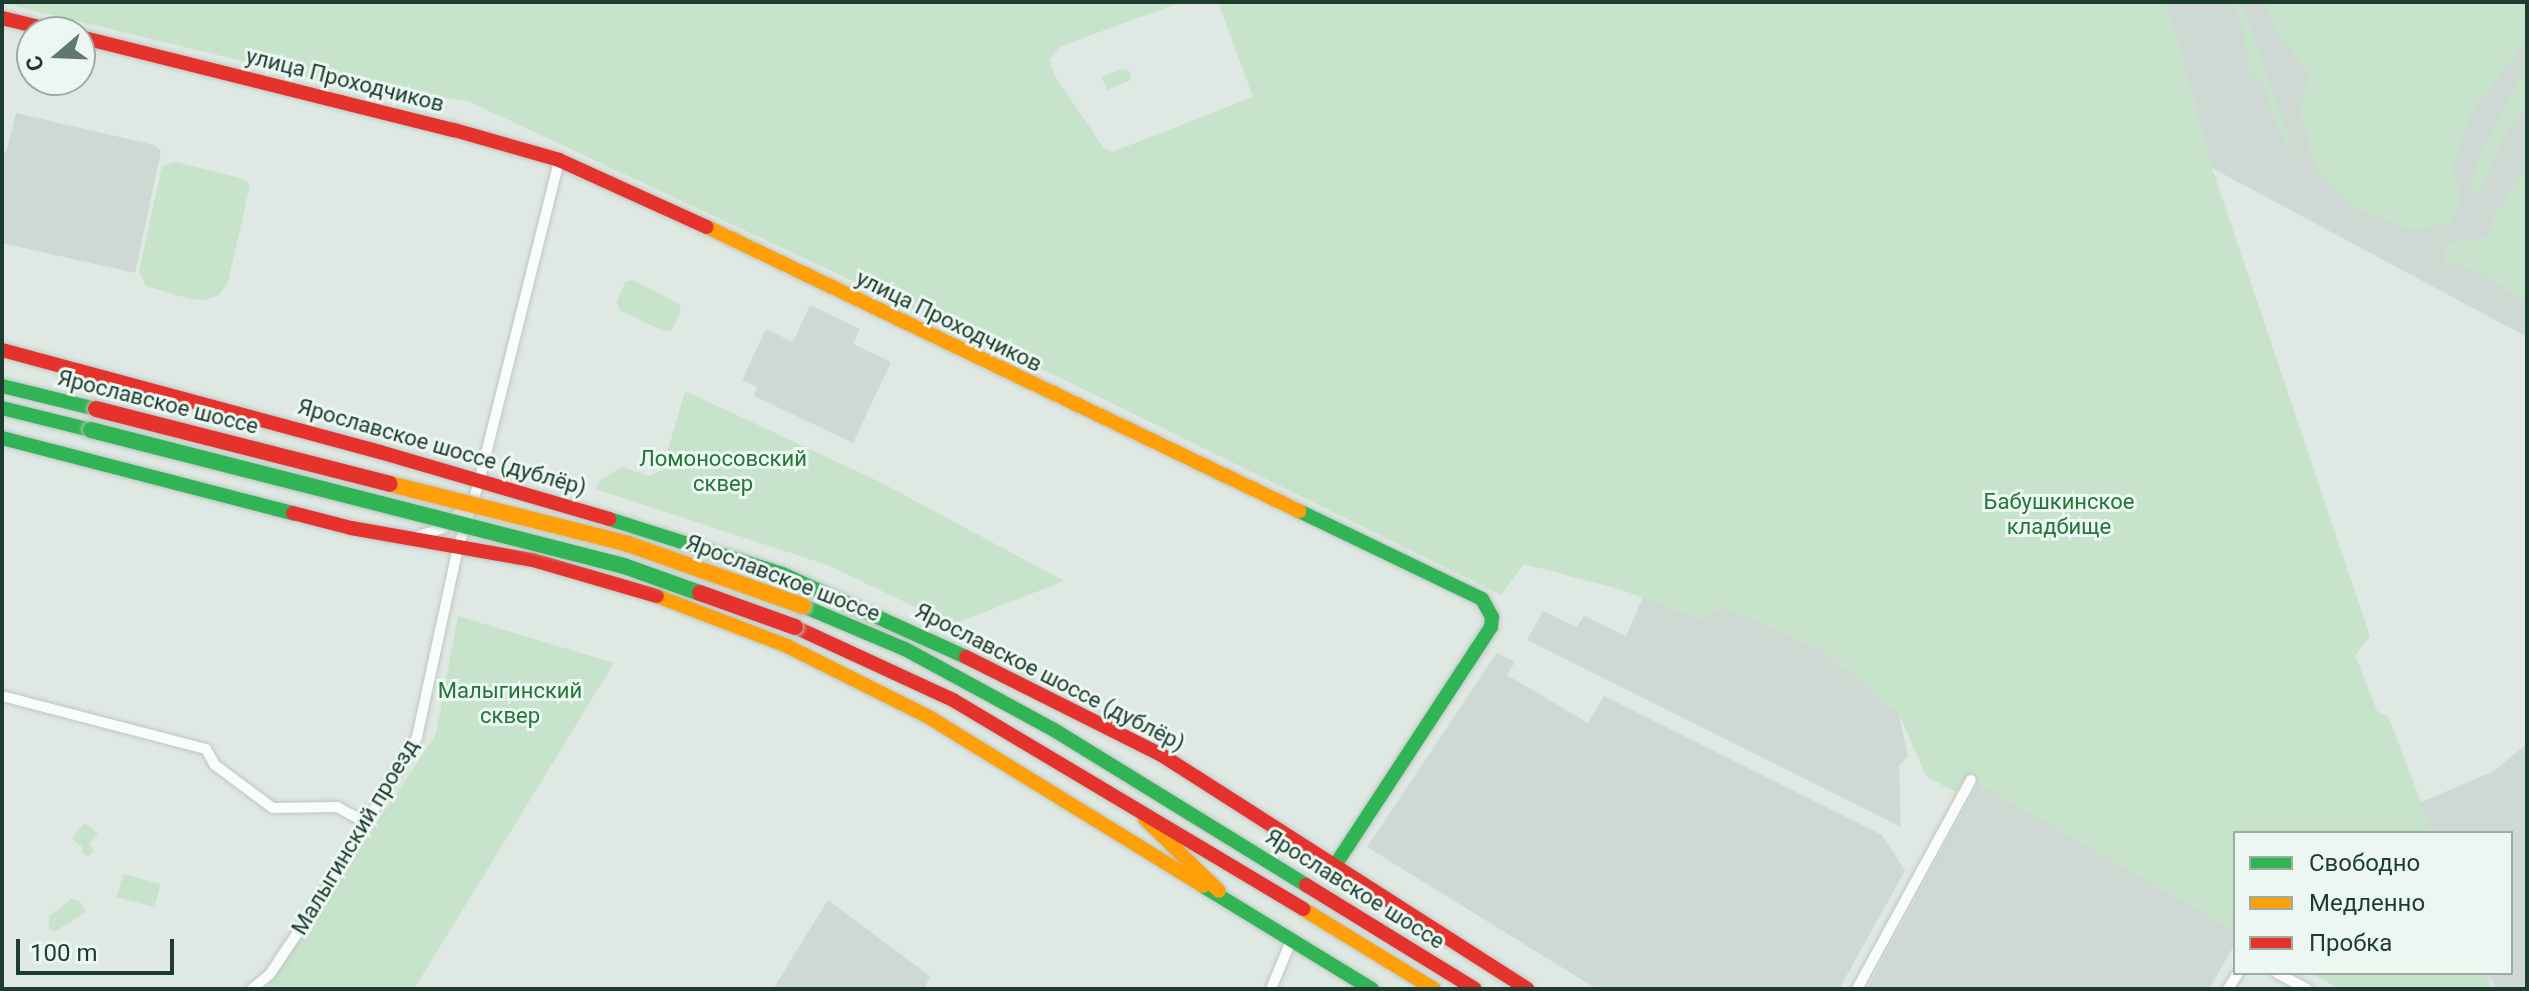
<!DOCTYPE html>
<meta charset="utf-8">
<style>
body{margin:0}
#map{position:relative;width:2529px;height:991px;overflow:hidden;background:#e0e8e3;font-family:Roboto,sans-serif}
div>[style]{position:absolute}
.built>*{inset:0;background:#cdd9d2}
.green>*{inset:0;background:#c7e3cb;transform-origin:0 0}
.roads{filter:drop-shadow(0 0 2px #bcc7c1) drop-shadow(0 0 2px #bcc7c1)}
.street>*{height:10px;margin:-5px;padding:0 5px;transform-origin:5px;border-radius:5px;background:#fafcfb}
.fast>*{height:14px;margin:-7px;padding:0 7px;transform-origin:7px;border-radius:7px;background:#30b455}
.slow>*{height:14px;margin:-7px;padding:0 7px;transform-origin:7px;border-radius:7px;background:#ff9f0a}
.jam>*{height:14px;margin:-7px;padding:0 7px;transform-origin:7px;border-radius:7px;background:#e5322d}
.bridges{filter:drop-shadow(0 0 2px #bac5bf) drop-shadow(0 0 2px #bac5bf)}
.fast-bridge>*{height:16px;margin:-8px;padding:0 8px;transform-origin:8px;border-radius:8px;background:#30b455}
.slow-bridge>*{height:16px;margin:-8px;padding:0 8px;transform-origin:8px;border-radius:8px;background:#ff9f0a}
.jam-bridge>*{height:16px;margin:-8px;padding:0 8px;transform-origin:8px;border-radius:8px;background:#e5322d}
span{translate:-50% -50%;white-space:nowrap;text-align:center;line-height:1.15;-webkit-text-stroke:6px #edf7f1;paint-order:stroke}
.street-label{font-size:22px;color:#1d3b2f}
.park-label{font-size:22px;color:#237637}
.frame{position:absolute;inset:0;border:4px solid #1d3b2f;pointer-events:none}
.legend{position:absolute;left:2233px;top:831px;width:280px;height:144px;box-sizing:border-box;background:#edf7f1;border:2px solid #9aaca3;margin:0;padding:10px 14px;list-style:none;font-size:24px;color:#1d3b2f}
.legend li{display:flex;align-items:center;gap:16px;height:40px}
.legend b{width:40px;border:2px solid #9aaca3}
.north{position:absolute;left:16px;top:16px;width:80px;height:80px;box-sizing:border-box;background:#edf7f1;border:2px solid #9aaca3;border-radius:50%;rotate:251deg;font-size:22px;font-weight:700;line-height:32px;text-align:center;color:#1d3b2f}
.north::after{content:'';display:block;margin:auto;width:28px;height:36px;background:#61786e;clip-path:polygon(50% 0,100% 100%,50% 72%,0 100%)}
.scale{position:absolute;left:16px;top:939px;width:158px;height:36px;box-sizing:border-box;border:4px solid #1d3b2f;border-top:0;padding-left:10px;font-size:24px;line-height:28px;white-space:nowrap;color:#1d3b2f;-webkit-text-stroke:6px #edf7f1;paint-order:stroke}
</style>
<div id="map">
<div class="built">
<i style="clip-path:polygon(2166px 2px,2527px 2px,2527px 337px,2212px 168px)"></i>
<i style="clip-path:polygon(16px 113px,154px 145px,161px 151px,135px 273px,2px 243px,2px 153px,6px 153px)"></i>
<i style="clip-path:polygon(810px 305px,860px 329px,853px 344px,891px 362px,853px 443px,754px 396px,757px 387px,742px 380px,766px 329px,793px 342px)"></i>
<i style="clip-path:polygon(1643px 597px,1701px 619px,1723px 606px,1825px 651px,1899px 714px,1908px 756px,1899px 766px,1901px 827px,1527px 640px,1543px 611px,1577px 627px,1584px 616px,1626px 636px)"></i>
<i style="clip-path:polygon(1497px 653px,1515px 662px,1507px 675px,1588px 723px,1604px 696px,1882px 835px,1905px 871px,1839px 989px,1597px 989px,1367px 847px)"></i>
<i style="clip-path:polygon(2527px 744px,2527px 989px,2497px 989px,2487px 973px,2511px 973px,2511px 833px,2433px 833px,2421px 802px,2492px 772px)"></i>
<i style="clip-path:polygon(1978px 783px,2235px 931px,2235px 944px,2209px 989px,1867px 989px)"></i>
<i style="clip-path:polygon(828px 900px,930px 976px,924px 989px,773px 989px)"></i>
</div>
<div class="green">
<i style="clip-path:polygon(1182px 2px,1061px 46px,1049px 60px,1056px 78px,1104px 148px,1112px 152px,1253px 97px,1218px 2px,2166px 2px,2212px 168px,2370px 636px,2355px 655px,2377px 711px,2388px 716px,2433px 833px,2235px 833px,2235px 931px,1966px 777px,1955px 792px,1926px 776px,1899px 714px,1825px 651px,1723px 606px,1701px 619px,1622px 590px,1524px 564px,1501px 595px,1071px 383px,468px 101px,321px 80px,2px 3px)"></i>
<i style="clip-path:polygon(2234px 2px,2241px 2px,2292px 146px,2291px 152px,2273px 118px,2263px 82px,2250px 71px,2242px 24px)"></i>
<i style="clip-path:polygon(2264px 2px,2527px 2px,2527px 36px,2521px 48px,2470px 114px,2453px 166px,2459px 192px,2458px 207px,2449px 224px,2411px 230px,2353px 207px,2314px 165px,2300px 107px,2310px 76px,2275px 29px)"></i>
<i style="clip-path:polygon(2527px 67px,2527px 104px,2503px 138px,2481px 188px,2468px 195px,2482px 151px)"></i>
<i style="clip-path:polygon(1122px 69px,1130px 71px,1131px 80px,1107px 90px,1101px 77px)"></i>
<i style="clip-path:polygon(175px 162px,244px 179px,250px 185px,228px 282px,219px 295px,205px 300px,190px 299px,146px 286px,139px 272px,162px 166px)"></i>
<i style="clip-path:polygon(2527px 167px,2527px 305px,2484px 274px,2445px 261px,2444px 254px,2450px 242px,2477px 241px,2489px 235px,2497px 211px)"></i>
<i style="clip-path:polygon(633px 280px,679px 304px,681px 311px,672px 330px,664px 331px,619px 310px,617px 302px,625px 282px)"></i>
<i style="clip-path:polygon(685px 391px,880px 482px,1064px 581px,952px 625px,830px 566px,596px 489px,599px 481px,622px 467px,650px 476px,662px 470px)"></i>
<i style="clip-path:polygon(458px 616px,614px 663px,414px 989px,266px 989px,436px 734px)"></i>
<i style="clip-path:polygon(85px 823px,98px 834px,89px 844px,93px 851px,89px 856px,83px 854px,82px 847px,72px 838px)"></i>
<i style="left:123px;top:874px;width:39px;height:24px;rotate:15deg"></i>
<i style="clip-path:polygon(71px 899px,80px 901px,86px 912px,54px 932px,49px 927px,49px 916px)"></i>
<i style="clip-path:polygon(2311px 973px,2487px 973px,2491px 983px,2488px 989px,2340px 989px)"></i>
</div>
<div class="roads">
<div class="street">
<i style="left:416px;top:537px;width:31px;rotate:-19deg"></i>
<i style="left:445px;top:527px;width:33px;rotate:-45deg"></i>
<i style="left:2px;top:696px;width:211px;rotate:14.6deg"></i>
<i style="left:206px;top:749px;width:18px;rotate:61deg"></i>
<i style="left:215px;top:765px;width:72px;rotate:36.6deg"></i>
<i style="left:273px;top:808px;width:64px;rotate:-0.9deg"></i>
<i style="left:337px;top:807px;width:34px;rotate:28deg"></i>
<i style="left:2277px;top:973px;width:34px;rotate:28deg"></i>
<i style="left:252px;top:989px;width:23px;rotate:-40deg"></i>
<i style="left:270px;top:974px;width:105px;rotate:-56.3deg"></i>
<i style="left:328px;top:887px;width:174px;rotate:-59.3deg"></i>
<i style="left:417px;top:737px;width:193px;rotate:-77.8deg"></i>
<i style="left:458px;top:548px;width:69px;rotate:-72.3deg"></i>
<i style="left:479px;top:482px;width:332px;rotate:-76deg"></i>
<i style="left:1271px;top:989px;width:52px;rotate:-67.4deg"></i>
<i style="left:1857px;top:989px;width:238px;rotate:-61.4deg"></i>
<i style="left:2228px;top:989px;width:19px;rotate:-58deg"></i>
</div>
<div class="fast">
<i style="left:2px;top:386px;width:97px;rotate:13.7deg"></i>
<i style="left:2px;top:408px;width:92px;rotate:13.9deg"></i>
<i style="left:2px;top:438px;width:301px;rotate:14.5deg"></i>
<i style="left:1299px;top:511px;width:203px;rotate:25.7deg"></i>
<i style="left:1482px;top:599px;width:21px;rotate:61deg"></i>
<i style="left:1492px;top:617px;width:10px;rotate:96deg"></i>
<i style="left:1491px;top:627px;width:285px;rotate:123.2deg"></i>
<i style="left:609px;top:519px;width:182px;rotate:17.6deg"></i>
<i style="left:782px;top:574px;width:202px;rotate:24.3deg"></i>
<i style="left:803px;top:606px;width:111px;rotate:22.9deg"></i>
<i style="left:905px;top:649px;width:170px;rotate:28.5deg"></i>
<i style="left:1054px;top:730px;width:296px;rotate:31.6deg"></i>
<i style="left:1203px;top:886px;width:198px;rotate:31.4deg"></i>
</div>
<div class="slow">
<i style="left:707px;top:227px;width:657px;rotate:25.63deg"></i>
<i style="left:657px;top:596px;width:139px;rotate:21deg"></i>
<i style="left:787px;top:646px;width:157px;rotate:26.6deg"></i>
<i style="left:927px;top:716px;width:324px;rotate:31.6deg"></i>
<i style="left:1145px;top:819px;width:103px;rotate:44.2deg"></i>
<i style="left:1303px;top:909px;width:153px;rotate:31.4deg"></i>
</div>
<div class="jam">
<i style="left:2px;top:18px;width:60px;rotate:13.6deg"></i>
<i style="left:80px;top:37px;width:385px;rotate:14deg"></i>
<i style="left:454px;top:130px;width:109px;rotate:15.9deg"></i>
<i style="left:559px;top:160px;width:162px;rotate:24.4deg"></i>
<i style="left:2px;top:350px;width:392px;rotate:15.1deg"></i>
<i style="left:380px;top:452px;width:239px;rotate:16.3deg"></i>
<i style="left:293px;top:513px;width:60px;rotate:14.5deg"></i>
<i style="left:351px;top:528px;width:185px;rotate:10deg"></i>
<i style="left:533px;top:560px;width:129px;rotate:16.2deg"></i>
<i style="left:795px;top:627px;width:174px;rotate:24.8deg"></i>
<i style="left:953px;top:700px;width:408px;rotate:30.8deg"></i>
<i style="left:966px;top:657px;width:217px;rotate:26.6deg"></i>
<i style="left:1160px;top:754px;width:436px;rotate:32.6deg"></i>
<i style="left:1306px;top:885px;width:198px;rotate:31.6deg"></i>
</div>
</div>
<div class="bridges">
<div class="fast-bridge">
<i style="left:91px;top:430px;width:550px;rotate:14.31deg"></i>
<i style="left:624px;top:566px;width:81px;rotate:19.6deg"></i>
</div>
<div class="slow-bridge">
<i style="left:390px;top:484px;width:245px;rotate:14.1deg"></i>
<i style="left:628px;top:544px;width:186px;rotate:19.5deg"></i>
</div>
<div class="jam-bridge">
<i style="left:96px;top:409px;width:303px;rotate:14.3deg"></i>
<i style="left:700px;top:593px;width:101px;rotate:19.7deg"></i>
</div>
</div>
<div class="street-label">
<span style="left:345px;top:80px;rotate:14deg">улица Проходчиков</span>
<span style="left:949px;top:321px;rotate:26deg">улица Проходчиков</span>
<span style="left:158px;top:402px;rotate:14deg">Ярославское шоссе</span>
<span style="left:442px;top:447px;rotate:16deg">Ярославское шоссе (дублёр)</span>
<span style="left:783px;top:578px;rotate:21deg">Ярославское шоссе</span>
<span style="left:1050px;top:677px;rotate:27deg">Ярославское шоссе (дублёр)</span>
<span style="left:355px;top:837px;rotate:-59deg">Малыгинский проезд</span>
<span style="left:1355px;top:889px;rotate:32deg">Ярославское шоссе</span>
</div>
<div class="park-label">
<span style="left:723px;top:471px">Ломоносовский<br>сквер</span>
<span style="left:2059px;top:514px">Бабушкинское<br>кладбище</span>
<span style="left:510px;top:703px">Малыгинский<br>сквер</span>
</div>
<div class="frame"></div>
<ul class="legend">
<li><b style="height:10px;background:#30b455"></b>Свободно</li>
<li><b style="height:10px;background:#ff9f0a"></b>Медленно</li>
<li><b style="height:10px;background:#e5322d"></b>Пробка</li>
</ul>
<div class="north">С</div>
<div class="scale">100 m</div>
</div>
